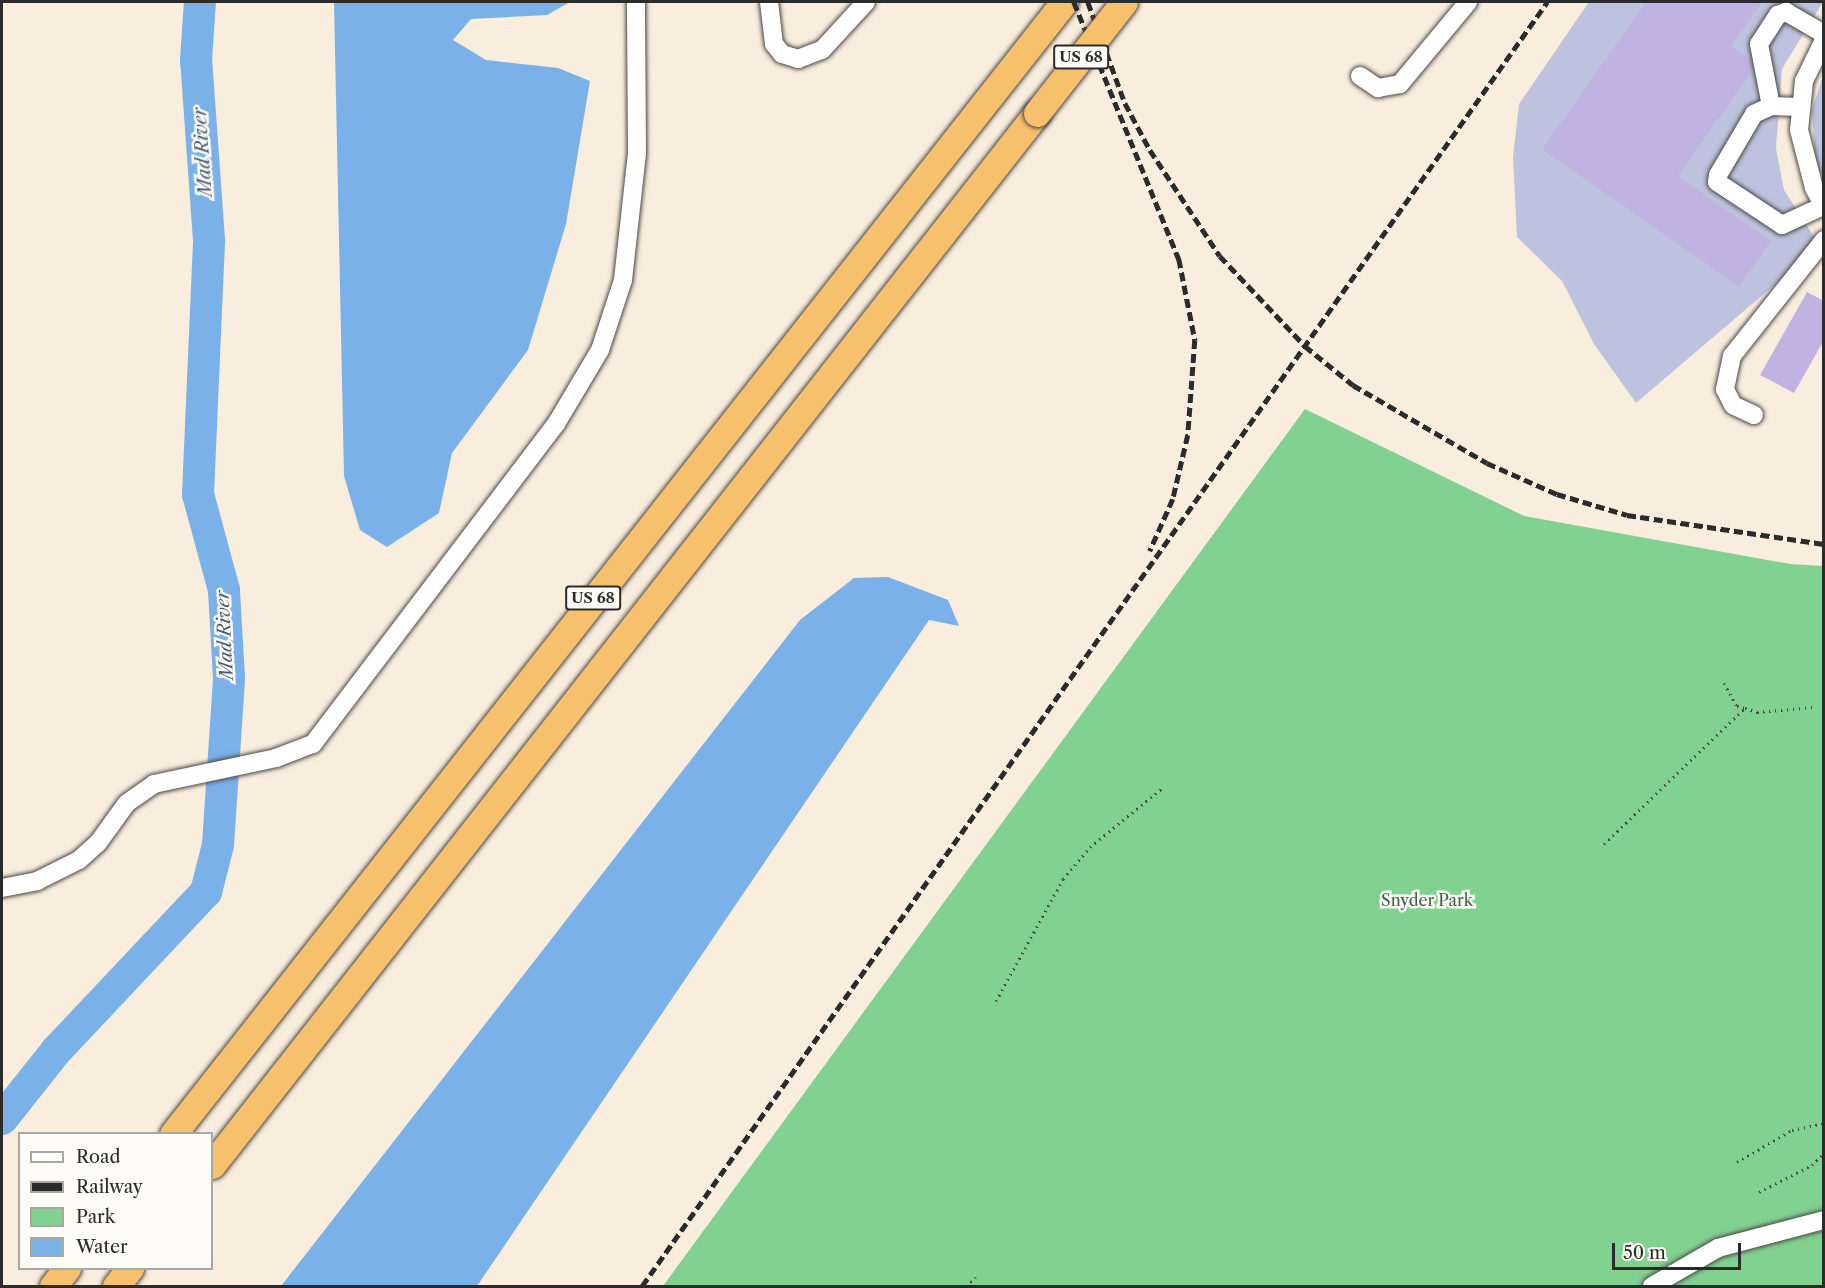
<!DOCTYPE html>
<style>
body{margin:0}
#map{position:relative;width:1825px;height:1288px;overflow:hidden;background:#f9eddd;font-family:"Libre Caslon Text",serif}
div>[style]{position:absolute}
.industrial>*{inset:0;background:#bdc3de}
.green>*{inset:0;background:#81d191}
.water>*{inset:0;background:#7ab1e9}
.river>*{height:32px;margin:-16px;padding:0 16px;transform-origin:16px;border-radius:16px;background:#7ab1e9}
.building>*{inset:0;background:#c1b3e1}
.path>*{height:3px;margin-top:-1.5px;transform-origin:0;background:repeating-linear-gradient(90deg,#4a4846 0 1.5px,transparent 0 6px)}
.roads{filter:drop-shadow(0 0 2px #4a4846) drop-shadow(0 0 2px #4a4846)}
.minor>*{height:18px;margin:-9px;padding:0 9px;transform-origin:9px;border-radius:9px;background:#fff}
.highway>*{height:27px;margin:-13.5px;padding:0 13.5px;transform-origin:13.5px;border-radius:13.5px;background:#f7c06c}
.rail>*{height:4.5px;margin-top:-2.25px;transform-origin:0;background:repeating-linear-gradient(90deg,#2b2b2b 0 9px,transparent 0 13.5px)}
.bridges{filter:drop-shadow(0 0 2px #4a4846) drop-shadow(0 0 2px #4a4846)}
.highway-bridge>*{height:27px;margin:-13.5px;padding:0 13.5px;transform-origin:13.5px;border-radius:13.5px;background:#f7c06c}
span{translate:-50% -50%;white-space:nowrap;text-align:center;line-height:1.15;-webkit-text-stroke:5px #fdfcf7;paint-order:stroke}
.shield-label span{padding:2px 4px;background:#fdfcf7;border:2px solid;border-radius:4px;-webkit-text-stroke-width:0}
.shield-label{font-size:15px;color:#2b2b2b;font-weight:700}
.park-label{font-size:16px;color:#455d4a}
.water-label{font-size:18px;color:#475a6e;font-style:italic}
.frame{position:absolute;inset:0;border:3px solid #2b2b2b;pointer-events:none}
.legend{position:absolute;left:18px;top:1132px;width:195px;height:138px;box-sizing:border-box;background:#fdfcf7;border:2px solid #a9a8a5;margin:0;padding:8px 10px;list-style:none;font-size:18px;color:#2b2b2b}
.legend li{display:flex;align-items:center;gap:12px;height:30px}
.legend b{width:30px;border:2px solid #a9a8a5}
.scale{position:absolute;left:1612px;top:1243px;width:129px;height:27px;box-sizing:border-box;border:3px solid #2b2b2b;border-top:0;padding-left:8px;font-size:18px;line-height:21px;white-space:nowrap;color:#2b2b2b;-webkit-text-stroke:4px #fdfcf7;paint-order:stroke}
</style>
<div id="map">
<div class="industrial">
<i style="clip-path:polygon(1589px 2px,1823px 2px,1782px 69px,1776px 148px,1784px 190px,1820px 246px,1636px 403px,1594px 344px,1562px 281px,1517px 237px,1513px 157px,1519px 104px)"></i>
<i style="clip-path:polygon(1823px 76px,1823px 177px,1815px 162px,1812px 110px)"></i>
</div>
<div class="green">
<i style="clip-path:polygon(1305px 409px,1524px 516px,1790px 564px,1823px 566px,1823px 1286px,663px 1286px)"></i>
</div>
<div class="water">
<i style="clip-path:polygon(334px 2px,570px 2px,547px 15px,471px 19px,453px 40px,486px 60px,558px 68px,590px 81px,566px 224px,528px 350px,452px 453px,439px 513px,387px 547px,360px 530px,344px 476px)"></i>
<i style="clip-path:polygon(888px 577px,948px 600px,959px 626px,929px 620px,477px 1286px,281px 1286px,800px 620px,854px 578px)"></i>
</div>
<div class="river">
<i style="left:2px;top:1119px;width:87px;rotate:-51.5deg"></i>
<i style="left:56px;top:1051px;width:219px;rotate:-46.7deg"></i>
<i style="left:206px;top:892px;width:49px;rotate:-75.7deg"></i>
<i style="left:218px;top:845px;width:167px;rotate:-86.2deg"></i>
<i style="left:229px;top:678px;width:88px;rotate:-93.3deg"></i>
<i style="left:224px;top:590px;width:99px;rotate:-105.2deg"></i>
<i style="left:198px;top:494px;width:254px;rotate:-87.5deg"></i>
<i style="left:209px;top:240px;width:180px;rotate:-94.1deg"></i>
<i style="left:196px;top:60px;width:58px;rotate:-86.1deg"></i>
</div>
<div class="building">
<i style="clip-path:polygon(1646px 2px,1762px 2px,1731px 46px,1757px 64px,1678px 176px,1771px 241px,1739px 287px,1542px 149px)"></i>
<i style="clip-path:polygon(1807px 292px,1824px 301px,1824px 340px,1794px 393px,1760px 375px)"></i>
</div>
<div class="path">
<i style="left:1724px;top:683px;width:26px;rotate:61deg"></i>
<i style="left:1737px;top:706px;width:8px;rotate:14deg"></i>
<i style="left:1604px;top:844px;width:196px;rotate:-44deg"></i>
<i style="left:1745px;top:708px;width:13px;rotate:18deg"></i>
<i style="left:1757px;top:712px;width:57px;rotate:-5deg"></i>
<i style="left:996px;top:1001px;width:139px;rotate:-61.2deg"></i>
<i style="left:1063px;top:879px;width:42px;rotate:-49.8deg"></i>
<i style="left:1090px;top:847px;width:92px;rotate:-39.2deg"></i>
<i style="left:1737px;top:1162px;width:64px;rotate:-30.2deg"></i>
<i style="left:1792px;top:1130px;width:33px;rotate:-12deg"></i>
<i style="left:1759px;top:1192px;width:59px;rotate:-27deg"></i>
<i style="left:1812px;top:1165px;width:17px;rotate:-45deg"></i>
<i style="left:966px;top:1286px;width:13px;rotate:-42deg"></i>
</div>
<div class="roads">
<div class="minor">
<i style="left:769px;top:2px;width:42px;rotate:83.2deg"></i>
<i style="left:774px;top:44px;width:13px;rotate:51deg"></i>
<i style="left:782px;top:54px;width:17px;rotate:17deg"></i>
<i style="left:798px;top:59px;width:26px;rotate:-21deg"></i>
<i style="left:822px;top:50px;width:65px;rotate:-47.5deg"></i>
<i style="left:1824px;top:40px;width:46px;rotate:116deg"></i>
<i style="left:1804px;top:81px;width:49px;rotate:95.8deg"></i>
<i style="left:1799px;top:130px;width:60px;rotate:75.5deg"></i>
<i style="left:1814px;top:188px;width:21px;rotate:62deg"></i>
<i style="left:1360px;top:76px;width:22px;rotate:34deg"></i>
<i style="left:1378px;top:88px;width:22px;rotate:-10deg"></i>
<i style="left:1400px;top:84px;width:107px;rotate:-50.3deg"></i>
<i style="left:1771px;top:106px;width:19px;rotate:155deg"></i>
<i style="left:1754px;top:114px;width:71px;rotate:120.5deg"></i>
<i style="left:1718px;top:175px;width:7px;rotate:98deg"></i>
<i style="left:1717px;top:182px;width:78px;rotate:33.5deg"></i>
<i style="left:1782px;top:225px;width:45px;rotate:-24.9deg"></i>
<i style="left:1799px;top:107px;width:28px;rotate:-178deg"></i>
<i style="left:1771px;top:106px;width:63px;rotate:-101deg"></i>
<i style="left:1759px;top:44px;width:35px;rotate:-57deg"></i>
<i style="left:1778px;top:15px;width:9px;rotate:-21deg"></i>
<i style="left:1786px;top:12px;width:44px;rotate:30.1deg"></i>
<i style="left:1754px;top:415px;width:23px;rotate:-155deg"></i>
<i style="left:1733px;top:405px;width:18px;rotate:-117deg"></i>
<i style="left:1725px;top:389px;width:34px;rotate:-78deg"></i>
<i style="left:1732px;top:356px;width:148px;rotate:-51.6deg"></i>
<i style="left:2px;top:888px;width:36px;rotate:-11deg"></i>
<i style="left:37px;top:881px;width:47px;rotate:-26.6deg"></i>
<i style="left:79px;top:860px;width:25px;rotate:-42deg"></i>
<i style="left:98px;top:843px;width:49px;rotate:-54.1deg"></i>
<i style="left:127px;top:803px;width:33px;rotate:-35deg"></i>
<i style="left:154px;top:784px;width:125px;rotate:-12deg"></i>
<i style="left:276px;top:758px;width:40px;rotate:-21deg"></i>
<i style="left:313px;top:744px;width:402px;rotate:-52.8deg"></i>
<i style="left:556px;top:424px;width:86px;rotate:-59.3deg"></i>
<i style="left:600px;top:350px;width:74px;rotate:-71.8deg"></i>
<i style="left:623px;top:280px;width:128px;rotate:-83.7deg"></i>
<i style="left:637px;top:153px;width:151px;rotate:-90.4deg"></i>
<i style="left:1652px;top:1286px;width:76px;rotate:-29.9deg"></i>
<i style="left:1718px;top:1248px;width:110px;rotate:-14.8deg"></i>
</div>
<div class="highway">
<i style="left:173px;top:1134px;width:1441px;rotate:-51.79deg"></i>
<i style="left:212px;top:1165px;width:1337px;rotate:-51.9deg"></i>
<i style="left:53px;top:1286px;width:23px;rotate:-52deg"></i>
<i style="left:116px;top:1286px;width:23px;rotate:-52deg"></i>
</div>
</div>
<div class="rail">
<i style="left:1074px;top:2px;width:278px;rotate:67.8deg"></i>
<i style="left:1179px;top:259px;width:83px;rotate:78.8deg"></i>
<i style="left:1195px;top:340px;width:95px;rotate:94.2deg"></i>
<i style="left:1188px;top:435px;width:66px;rotate:103.2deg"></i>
<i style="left:1173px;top:499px;width:57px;rotate:113.9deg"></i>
<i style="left:1088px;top:2px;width:108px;rotate:69.9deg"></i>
<i style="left:1125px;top:103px;width:53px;rotate:62deg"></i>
<i style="left:1150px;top:150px;width:127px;rotate:56.6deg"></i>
<i style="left:1220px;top:256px;width:124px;rotate:46.6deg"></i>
<i style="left:1305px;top:346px;width:62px;rotate:39.1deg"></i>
<i style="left:1353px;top:385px;width:155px;rotate:30.2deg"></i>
<i style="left:1487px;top:463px;width:77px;rotate:23.9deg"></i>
<i style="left:1557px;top:494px;width:73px;rotate:16.7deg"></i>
<i style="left:1627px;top:515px;width:199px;rotate:8.4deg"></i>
<i style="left:642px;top:1286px;width:1571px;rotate:-54.82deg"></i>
</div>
<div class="bridges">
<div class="highway-bridge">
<i style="left:1037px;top:113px;width:141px;rotate:-51.9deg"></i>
</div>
</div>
<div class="shield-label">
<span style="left:1081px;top:57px">US 68</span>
<span style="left:593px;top:598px">US 68</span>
</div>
<div class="park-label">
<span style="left:1427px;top:900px">Snyder Park</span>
</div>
<div class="water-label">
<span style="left:203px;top:152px;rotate:-94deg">Mad River</span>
<span style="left:225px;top:635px;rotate:-93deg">Mad River</span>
</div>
<div class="frame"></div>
<ul class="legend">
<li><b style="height:8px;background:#fff"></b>Road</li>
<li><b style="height:8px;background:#2b2b2b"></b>Railway</li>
<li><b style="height:16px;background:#81d191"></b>Park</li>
<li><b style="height:16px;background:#7ab1e9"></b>Water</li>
</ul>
<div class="scale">50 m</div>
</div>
